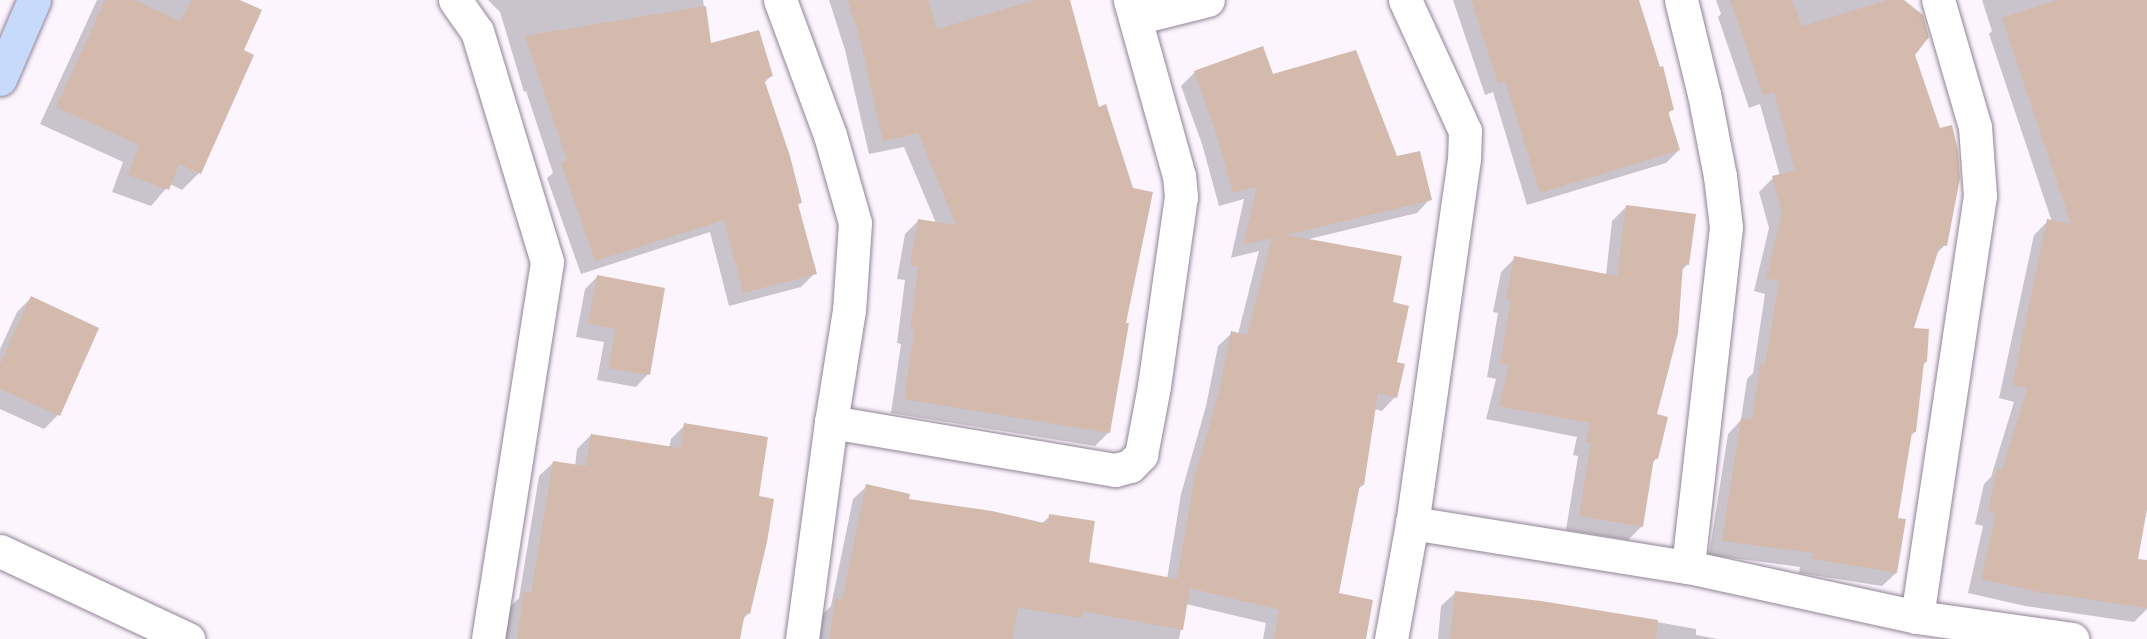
<!DOCTYPE html>
<style>
body{margin:0}
#map{position:relative;width:2147px;height:639px;overflow:hidden;background:#fcf5fe;font-family:"Roboto Condensed",sans-serif}
div>[style]{position:absolute}
.shadow>*{inset:0;background:#0003}
.building>*{inset:0;background:#d3baad}
.roads{filter:drop-shadow(0 0 2px #928396) drop-shadow(0 0 2px #928396)}
.street>*{height:33px;margin:-16.5px;padding:0 16.5px;transform-origin:16.5px;border-radius:16.5px;background:#fff}
.secondary>*{height:33px;margin:-16.5px;padding:0 16.5px;transform-origin:16.5px;border-radius:16.5px;background:#c7dafb}
span{translate:-50% -50%;white-space:nowrap;text-align:center;line-height:1.15;-webkit-text-stroke:5px #fcf5fe;paint-order:stroke}
</style>
<div id="map">
<div class="shadow">
<i style="clip-path:polygon(97px 0,236px 0,242px 51px,199px 173px,182px 190px,170px 184px,151px 206px,112px 192px,123px 162px,40px 124px)"></i>
<i style="clip-path:polygon(488px 0,703px 0,710px 45px,771px 76px,764px 83px,800px 203px,797px 206px,815px 273px,801px 287px,729px 306px,710px 232px,581px 274px,547px 178px,553px 173px,526px 91px,524px 92px,500px 12px)"></i>
<i style="clip-path:polygon(829px 0,1068px 0,1124px 324px,1109px 432px,1095px 446px,891px 413px,901px 344px,897px 343px,905px 280px,897px 279px,905px 234px,919px 220px,936px 223px,904px 147px,869px 154px,845px 50px)"></i>
<i style="clip-path:polygon(1453px 0,1637px 0,1672px 109px,1668px 114px,1679px 150px,1666px 163px,1527px 205px,1493px 92px,1485px 95px)"></i>
<i style="clip-path:polygon(1716px 0,1904px 0,1945px 245px,1935px 255px,1912px 330px,1926px 362px,1922px 366px,1915px 432px,1910px 436px,1896px 519px,1896px 573px,1882px 586px,1799px 573px,1800px 567px,1709px 555px,1728px 434px,1741px 420px,1747px 379px,1753px 373px,1765px 294px,1754px 291px,1769px 228px,1759px 192px,1773px 178px,1780px 176px,1760px 104px,1749px 108px,1718px 17px,1721px 14px)"></i>
<i style="clip-path:polygon(1982px 0,2147px 0,2147px 500px,2136px 560px,2147px 562px,2147px 609px,2134px 622px,2025px 606px,1968px 593px,1983px 526px,1975px 524px,1984px 484px,1991px 477px,2014px 402px,1999px 398px,2034px 235px,2048px 221px,2052px 222px,1989px 34px,1992px 31px)"></i>
<i style="clip-path:polygon(1262px 48px,1272px 76px,1396px 158px,1430px 199px,1417px 213px,1305px 240px,1391px 303px,1395px 397px,1382px 411px,1374px 409px,1363px 485px,1357px 490px,1337px 594px,1364px 639px,1263px 639px,1266px 623px,1186px 604px,1179px 639px,819px 639px,822px 615px,831px 606px,853px 499px,867px 486px,907px 501px,1041px 524px,1050px 516px,1088px 563px,1167px 579px,1181px 494px,1206px 406px,1218px 346px,1232px 333px,1238px 334px,1259px 251px,1231px 258px,1244px 199px,1219px 206px,1202px 144px,1181px 86px,1194px 73px)"></i>
<i style="clip-path:polygon(1626px 207px,1688px 264px,1681px 271px,1656px 415px,1657px 458px,1652px 463px,1642px 526px,1628px 540px,1566px 530px,1578px 456px,1573px 455px,1577px 437px,1486px 419px,1496px 379px,1487px 377px,1498px 313px,1493px 312px,1501px 272px,1515px 258px,1606px 275px,1612px 221px)"></i>
<i style="clip-path:polygon(597px 277px,648px 374px,636px 387px,597px 380px,604px 342px,576px 337px,585px 289px)"></i>
<i style="clip-path:polygon(31px 298px,58px 415px,44px 429px,0 409px,0 349px,17px 312px)"></i>
<i style="clip-path:polygon(685px 425px,757px 498px,749px 613px,742px 620px,738px 639px,505px 639px,510px 607px,519px 598px,539px 476px,553px 463px,575px 466px,577px 449px,591px 435px,669px 448px,671px 439px)"></i>
<i style="clip-path:polygon(1455px 593px,1602px 612px,1696px 629px,1696px 635px,1718px 639px,1438px 639px,1441px 606px)"></i>
</div>
<div class="building">
<i style="clip-path:polygon(105px 0,134px 0,181px 21px,191px 0,240px 0,262px 10px,244px 50px,254px 55px,201px 174px,179px 164px,169px 190px,128px 175px,139px 145px,56px 107px)"></i>
<i style="clip-path:polygon(847px 0,928px 0,937px 29px,1035px 0,1070px 0,1099px 107px,1106px 104px,1133px 188px,1153px 192px,1126px 323px,1129px 323px,1110px 433px,904px 399px,914px 330px,910px 330px,918px 267px,910px 265px,918px 219px,956px 225px,918px 133px,883px 141px,859px 35px)"></i>
<i style="clip-path:polygon(1471px 0,1639px 0,1660px 67px,1663px 66px,1674px 110px,1668px 111px,1680px 150px,1540px 193px,1505px 81px,1498px 83px)"></i>
<i style="clip-path:polygon(1730px 0,1792px 0,1802px 26px,1888px 0,1904px 0,1923px 15px,1929px 37px,1915px 55px,1940px 128px,1952px 125px,1958px 151px,1960px 178px,1947px 246px,1940px 245px,1914px 328px,1929px 329px,1927px 362px,1924px 362px,1916px 432px,1912px 432px,1898px 518px,1906px 519px,1897px 573px,1812px 559px,1813px 553px,1722px 541px,1741px 418px,1752px 420px,1760px 364px,1765px 364px,1779px 281px,1766px 278px,1782px 213px,1772px 176px,1795px 170px,1774px 92px,1763px 95px)"></i>
<i style="clip-path:polygon(2056px 0,2147px 0,2147px 509px,2138px 559px,2147px 560px,2147px 608px,2039px 592px,1981px 579px,1996px 513px,1988px 511px,1997px 469px,2002px 470px,2027px 388px,2012px 385px,2047px 219px,2071px 224px,2002px 18px)"></i>
<i style="clip-path:polygon(706px 6px,711px 43px,759px 30px,773px 76px,764px 79px,790px 156px,802px 203px,798px 204px,817px 274px,743px 293px,724px 220px,595px 261px,561px 163px,567px 160px,525px 36px)"></i>
<i style="clip-path:polygon(1263px 46px,1273px 74px,1356px 50px,1397px 156px,1420px 151px,1432px 200px,1287px 235px,1402px 256px,1393px 302px,1409px 306px,1397px 362px,1405px 364px,1397px 398px,1378px 393px,1364px 485px,1360px 484px,1339px 593px,1373px 600px,1366px 639px,1274px 639px,1279px 610px,1190px 588px,1183px 630px,1083px 611px,1082px 618px,1018px 608px,1012px 639px,829px 639px,835px 599px,842px 600px,866px 484px,910px 494px,909px 499px,992px 511px,1048px 524px,1049px 514px,1095px 521px,1089px 562px,1177px 579px,1194px 480px,1219px 391px,1231px 331px,1247px 335px,1272px 238px,1243px 245px,1257px 187px,1233px 193px,1215px 130px,1194px 71px)"></i>
<i style="clip-path:polygon(1626px 205px,1696px 214px,1689px 265px,1683px 264px,1678px 333px,1657px 414px,1668px 417px,1658px 459px,1654px 458px,1643px 527px,1579px 516px,1591px 443px,1586px 442px,1590px 423px,1499px 406px,1509px 365px,1500px 364px,1511px 300px,1506px 299px,1514px 256px,1617px 276px)"></i>
<i style="clip-path:polygon(597px 275px,665px 288px,650px 375px,608px 368px,616px 329px,588px 324px)"></i>
<i style="clip-path:polygon(31px 296px,99px 328px,60px 416px,0 389px,0 364px)"></i>
<i style="clip-path:polygon(684px 423px,768px 437px,759px 496px,774px 499px,767px 542px,750px 614px,745px 613px,740px 639px,517px 639px,523px 592px,531px 593px,553px 461px,586px 466px,591px 434px,680px 448px)"></i>
<i style="clip-path:polygon(1455px 591px,1541px 601px,1658px 620px,1656px 639px,1450px 639px)"></i>
</div>
<div class="roads">
<div class="street">
<i style="left:455px;top:0;width:38px;rotate:55deg"></i>
<i style="left:477px;top:31px;width:241px;rotate:73.1deg"></i>
<i style="left:547px;top:262px;width:382px;rotate:98.9deg"></i>
<i style="left:780px;top:0;width:144px;rotate:69.7deg"></i>
<i style="left:830px;top:135px;width:91px;rotate:74.1deg"></i>
<i style="left:855px;top:223px;width:87px;rotate:93.9deg"></i>
<i style="left:849px;top:310px;width:113px;rotate:99.1deg"></i>
<i style="left:831px;top:422px;width:288px;rotate:9.6deg"></i>
<i style="left:1115px;top:470px;width:16px;rotate:-15deg"></i>
<i style="left:1130px;top:466px;width:16px;rotate:-45deg"></i>
<i style="left:1141px;top:455px;width:70px;rotate:-79.3deg"></i>
<i style="left:1154px;top:386px;width:191px;rotate:-81.9deg"></i>
<i style="left:1181px;top:197px;width:21px;rotate:-95deg"></i>
<i style="left:1179px;top:176px;width:183px;rotate:-105.6deg"></i>
<i style="left:1405px;top:0;width:144px;rotate:65.4deg"></i>
<i style="left:1465px;top:131px;width:28px;rotate:92deg"></i>
<i style="left:1464px;top:159px;width:368px;rotate:98.1deg"></i>
<i style="left:1412px;top:523px;width:279px;rotate:9.1deg"></i>
<i style="left:1688px;top:567px;width:234px;rotate:12.3deg"></i>
<i style="left:1917px;top:617px;width:157px;rotate:8.1deg"></i>
<i style="left:1681px;top:0;width:97px;rotate:76.3deg"></i>
<i style="left:1704px;top:94px;width:84px;rotate:79deg"></i>
<i style="left:1720px;top:176px;width:51px;rotate:83.3deg"></i>
<i style="left:1726px;top:227px;width:342px;rotate:96.4deg"></i>
<i style="left:1136px;top:18px;width:74px;rotate:-14deg"></i>
<i style="left:0;top:551px;width:208px;rotate:25.1deg"></i>
<i style="left:1917px;top:617px;width:426px;rotate:-81.5deg"></i>
<i style="left:1980px;top:196px;width:69px;rotate:-94.1deg"></i>
<i style="left:1975px;top:127px;width:132px;rotate:-106.2deg"></i>
<i style="left:802px;top:639px;width:219px;rotate:-82.4deg"></i>
<i style="left:1391px;top:639px;width:118px;rotate:-79.7deg"></i>
</div>
<div class="secondary">
<i style="left:0;top:79px;width:86px;rotate:-66.7deg"></i>
</div>
</div>
</div>
